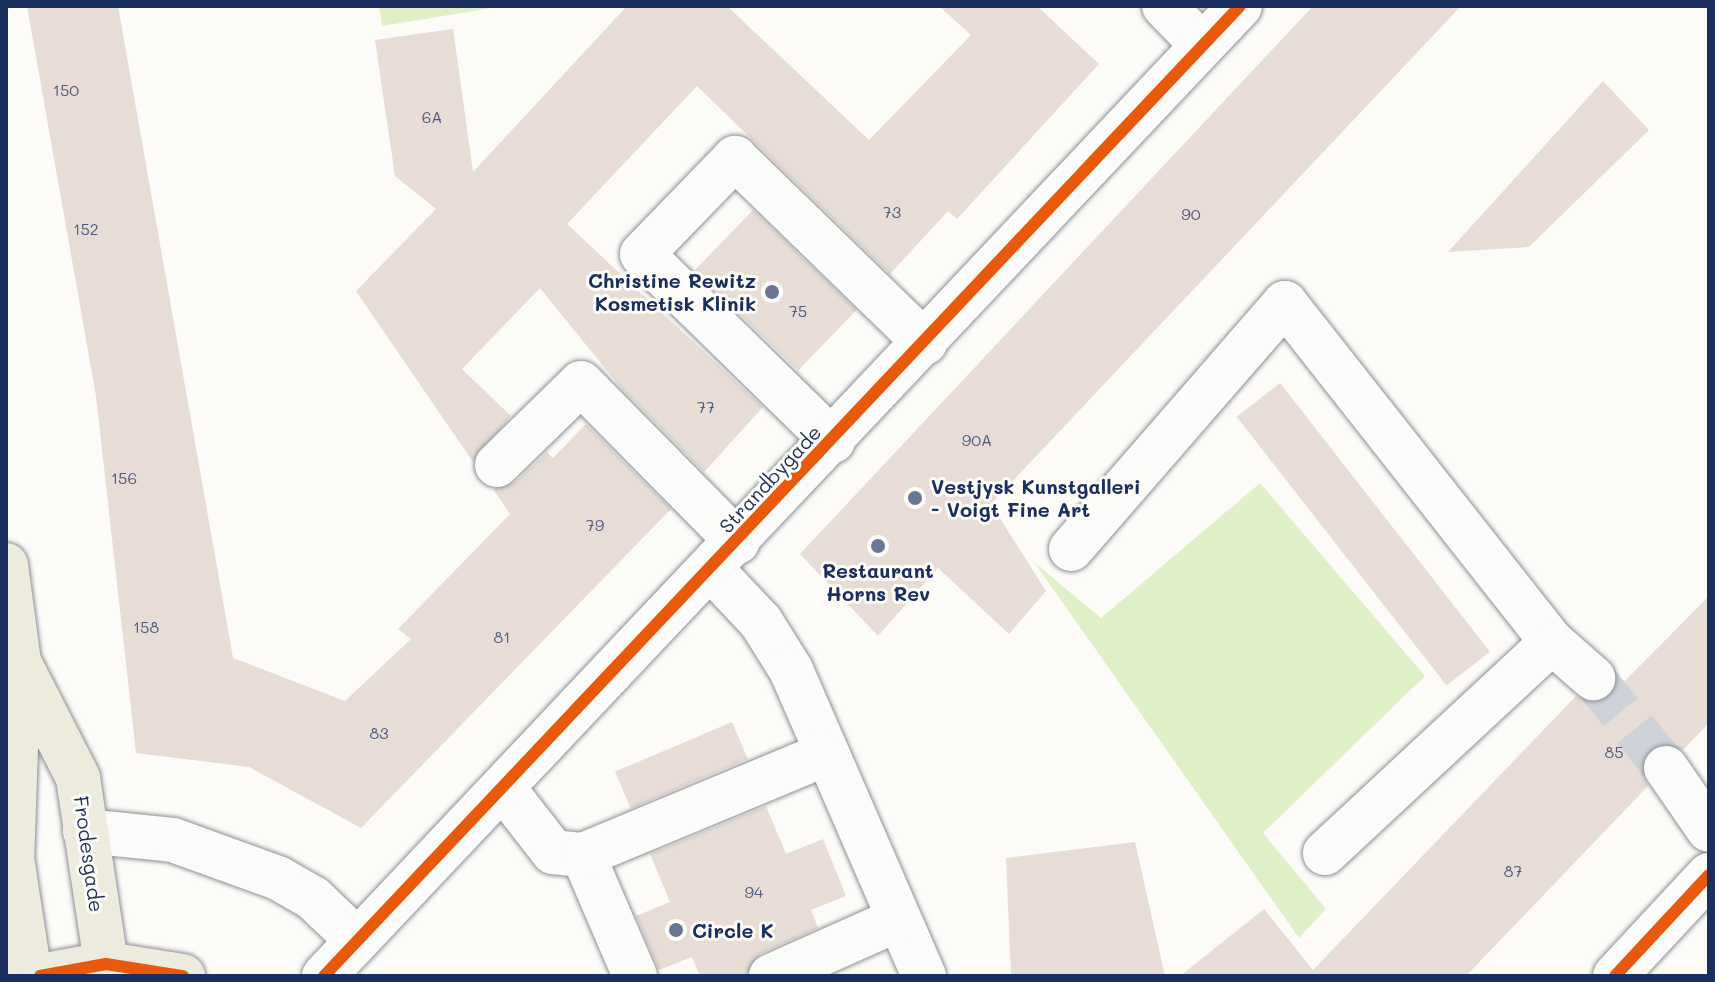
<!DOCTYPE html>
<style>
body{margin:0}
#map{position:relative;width:1715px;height:982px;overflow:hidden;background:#fcfbf8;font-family:Mali,sans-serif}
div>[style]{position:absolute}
.green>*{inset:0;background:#dff0c7}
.building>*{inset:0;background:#e7dcd6;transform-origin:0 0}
.minor-tunnel>*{height:44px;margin-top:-22px;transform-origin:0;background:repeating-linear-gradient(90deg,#cfd2d9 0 44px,transparent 0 66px)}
.roads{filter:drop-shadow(0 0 2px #8c9097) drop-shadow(0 0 2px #8c9097)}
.minor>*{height:44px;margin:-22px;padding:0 22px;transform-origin:22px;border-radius:22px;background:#fbfbf9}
.major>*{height:44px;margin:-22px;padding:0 22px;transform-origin:22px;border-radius:22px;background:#edeade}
.cycleway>*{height:12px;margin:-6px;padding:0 6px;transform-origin:6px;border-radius:6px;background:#e8590c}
.dots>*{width:22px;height:22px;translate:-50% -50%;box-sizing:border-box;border:4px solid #fdfcf7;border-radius:50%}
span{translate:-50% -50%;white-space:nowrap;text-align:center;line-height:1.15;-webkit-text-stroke:6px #fdfcf7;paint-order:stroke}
.number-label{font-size:16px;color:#4e5a7c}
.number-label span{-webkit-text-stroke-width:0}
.poi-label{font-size:20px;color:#1b2f5e;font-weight:700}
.right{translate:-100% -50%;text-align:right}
.left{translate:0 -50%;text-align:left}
.street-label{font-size:20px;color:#1b2f5e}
.frame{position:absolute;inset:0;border:8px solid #1b2f5e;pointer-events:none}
</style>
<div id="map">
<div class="green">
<i style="clip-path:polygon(379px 6px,504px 6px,382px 26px)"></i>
<i style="clip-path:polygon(1260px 483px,1425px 676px,1263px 833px,1326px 909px,1299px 938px,1034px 562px,1101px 618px)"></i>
</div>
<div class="building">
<i style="clip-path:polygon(27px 6px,118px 6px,233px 658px,345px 701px,411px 639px,398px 629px,510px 514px,493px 489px,514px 483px,547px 452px,553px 458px,586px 424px,671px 509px,361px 828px,249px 767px,136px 753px,96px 396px)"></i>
<i style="clip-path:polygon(627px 6px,727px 6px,869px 140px,971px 35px,939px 6px,1037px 6px,1099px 64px,957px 219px,948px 211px,890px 274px,697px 86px,567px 224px,763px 407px,704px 472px,621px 388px,540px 288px,462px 369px,511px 416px,473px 462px,356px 291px,436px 209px,395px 176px,375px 40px,453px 29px,473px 172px)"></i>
<i style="clip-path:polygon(1313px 6px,1461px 6px,991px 504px,1046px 591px,1009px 634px,938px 568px,878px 636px,800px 554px)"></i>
<i style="clip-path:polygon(1603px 81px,1649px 130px,1529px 247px,1448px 252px)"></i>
<i style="left:753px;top:210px;width:144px;height:84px;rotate:44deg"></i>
<i style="left:1280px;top:383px;width:341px;height:55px;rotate:52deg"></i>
<i style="clip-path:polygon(1709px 596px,1709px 723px,1683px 750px,1665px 743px,1651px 748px,1641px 769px,1648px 786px,1466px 976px,1180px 976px,1264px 909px,1313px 970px,1576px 696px,1589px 703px,1611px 695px)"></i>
<i style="left:732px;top:722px;width:40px;height:127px;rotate:67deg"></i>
<i style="clip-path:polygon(766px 806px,786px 854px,823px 839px,846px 896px,811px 910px,818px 928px,760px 954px,746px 976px,700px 976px,692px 957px,659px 970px,636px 916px,670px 902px,650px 854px)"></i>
<i style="clip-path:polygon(1135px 842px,1165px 976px,1011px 976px,1006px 858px)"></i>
</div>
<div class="minor-tunnel">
<i style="left:1593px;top:678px;width:116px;rotate:51deg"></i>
</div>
<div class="roads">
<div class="minor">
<i style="left:1164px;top:6px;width:54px;rotate:45.7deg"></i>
<i style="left:833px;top:441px;width:267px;rotate:-135.6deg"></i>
<i style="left:642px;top:254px;width:134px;rotate:-45.9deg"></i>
<i style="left:735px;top:158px;width:265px;rotate:44.2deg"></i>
<i style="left:497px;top:465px;width:117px;rotate:-44.3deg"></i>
<i style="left:581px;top:383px;width:223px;rotate:45.4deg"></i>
<i style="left:1071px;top:549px;width:326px;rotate:-49deg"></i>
<i style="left:1285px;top:303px;width:432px;rotate:51.8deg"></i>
<i style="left:1552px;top:642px;width:310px;rotate:137.1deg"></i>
<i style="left:712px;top:570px;width:71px;rotate:46.7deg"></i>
<i style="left:761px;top:622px;width:57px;rotate:58deg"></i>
<i style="left:791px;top:670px;width:334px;rotate:66.5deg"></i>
<i style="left:1552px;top:642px;width:55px;rotate:41.3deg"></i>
<i style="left:1666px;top:768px;width:75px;rotate:55.3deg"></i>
<i style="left:504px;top:789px;width:80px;rotate:52.1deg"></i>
<i style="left:553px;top:852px;width:30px;rotate:6deg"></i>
<i style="left:583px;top:855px;width:132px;rotate:66.7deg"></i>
<i style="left:85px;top:831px;width:88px;rotate:5.8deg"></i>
<i style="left:173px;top:840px;width:112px;rotate:19.9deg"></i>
<i style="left:278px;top:878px;width:40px;rotate:29.7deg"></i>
<i style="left:313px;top:898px;width:61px;rotate:43.7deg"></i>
<i style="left:583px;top:855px;width:260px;rotate:-22.6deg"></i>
<i style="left:324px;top:976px;width:1334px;rotate:-46.64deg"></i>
<i style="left:771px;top:976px;width:138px;rotate:-24deg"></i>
<i style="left:1615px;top:976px;width:138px;rotate:-47.1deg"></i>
</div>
<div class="major">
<i style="left:6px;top:565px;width:98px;rotate:82.4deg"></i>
<i style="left:19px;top:662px;width:196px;rotate:92deg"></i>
<i style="left:12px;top:858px;width:119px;rotate:81.3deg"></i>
<i style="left:19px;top:662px;width:130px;rotate:63deg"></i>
<i style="left:78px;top:778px;width:188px;rotate:81.4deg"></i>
<i style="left:40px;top:976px;width:67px;rotate:-10.3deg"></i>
<i style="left:106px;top:964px;width:78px;rotate:8.9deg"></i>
</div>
</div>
<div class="cycleway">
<i style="left:40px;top:976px;width:67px;rotate:-10.3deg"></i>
<i style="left:106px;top:964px;width:78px;rotate:8.9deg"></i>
<i style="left:324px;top:976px;width:1334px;rotate:-46.64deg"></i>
<i style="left:1615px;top:976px;width:138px;rotate:-47.1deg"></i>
</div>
<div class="dots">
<i style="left:772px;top:292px;background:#6a7694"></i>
<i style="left:915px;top:498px;background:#6a7694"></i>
<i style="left:878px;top:546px;background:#6a7694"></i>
<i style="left:676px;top:930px;background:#6a7694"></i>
</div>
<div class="number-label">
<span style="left:66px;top:90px">150</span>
<span style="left:432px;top:117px">6A</span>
<span style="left:892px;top:212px">73</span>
<span style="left:1191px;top:214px">90</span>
<span style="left:86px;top:229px">152</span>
<span style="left:798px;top:311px">75</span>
<span style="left:706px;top:407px">77</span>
<span style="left:977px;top:440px">90A</span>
<span style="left:124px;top:478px">156</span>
<span style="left:595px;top:525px">79</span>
<span style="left:146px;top:627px">158</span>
<span style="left:502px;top:637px">81</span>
<span style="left:379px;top:733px">83</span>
<span style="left:1614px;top:752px">85</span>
<span style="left:1513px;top:871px">87</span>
<span style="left:754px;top:892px">94</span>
</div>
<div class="poi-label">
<span class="right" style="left:756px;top:292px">Christine Rewitz<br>Kosmetisk Klinik</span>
<span class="left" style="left:931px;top:498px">Vestjysk Kunstgalleri<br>- Voigt Fine Art</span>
<span style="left:878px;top:582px">Restaurant<br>Horns Rev</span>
<span class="left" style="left:692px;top:930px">Circle K</span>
</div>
<div class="street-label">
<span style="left:770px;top:479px;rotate:-47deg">Strandbygade</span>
<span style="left:89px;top:854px;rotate:82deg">Frodesgade</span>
</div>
<div class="frame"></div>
</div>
